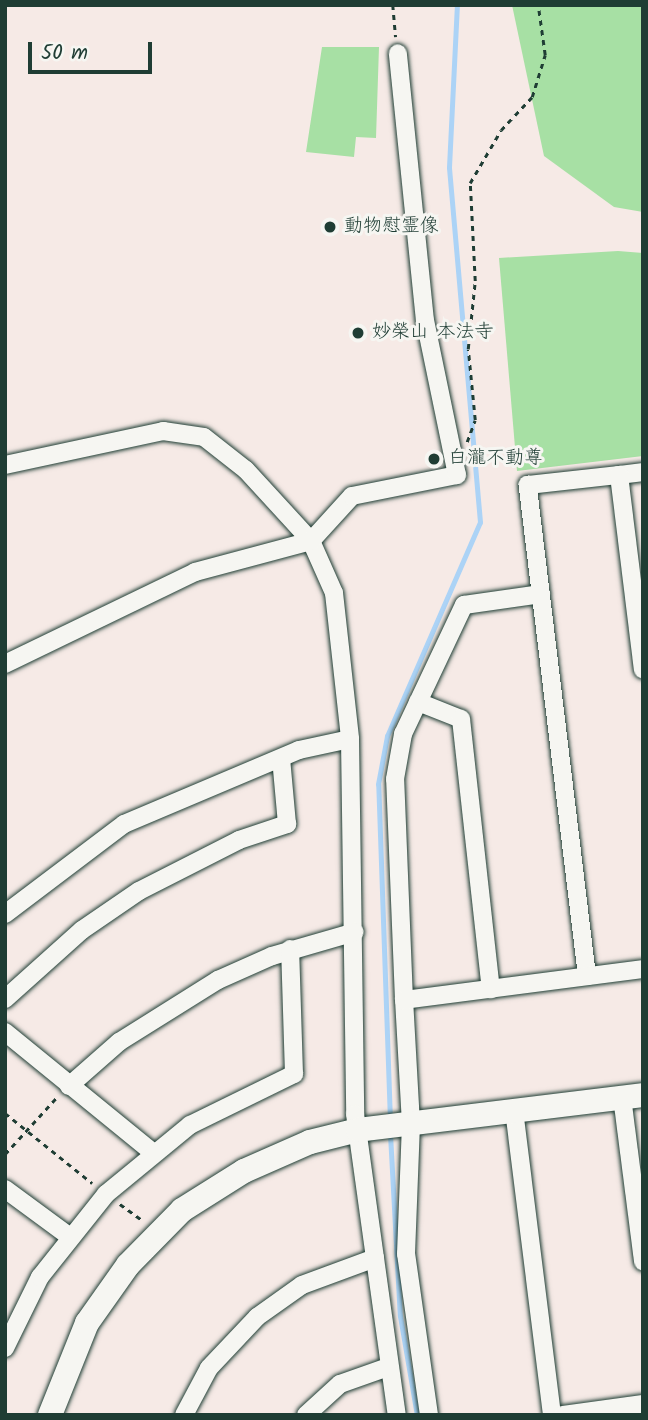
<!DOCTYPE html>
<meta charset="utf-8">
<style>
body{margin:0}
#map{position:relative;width:648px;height:1420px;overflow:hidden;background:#f6eae6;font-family:Kalam,"Klee One",sans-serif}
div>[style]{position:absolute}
.green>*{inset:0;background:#a7e0a4}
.stream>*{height:5px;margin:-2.5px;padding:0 2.5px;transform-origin:2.5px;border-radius:2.5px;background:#acd3f6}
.path>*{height:2.5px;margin-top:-1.25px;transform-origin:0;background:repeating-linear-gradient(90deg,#1f3d34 0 5px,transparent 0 10px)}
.roads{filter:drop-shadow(0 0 2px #1f3d34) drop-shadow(0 0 2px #1f3d34)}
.street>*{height:18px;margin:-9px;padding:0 9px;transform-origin:9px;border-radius:9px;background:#f6f6f2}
.secondary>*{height:24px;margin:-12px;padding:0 12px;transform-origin:12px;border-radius:12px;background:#f6f6f2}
.dots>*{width:19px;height:19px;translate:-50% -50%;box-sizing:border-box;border:4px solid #f6f6f2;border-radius:50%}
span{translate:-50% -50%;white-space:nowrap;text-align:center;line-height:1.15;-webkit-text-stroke:6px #f6f6f2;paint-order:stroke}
.poi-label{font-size:19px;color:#1f3d34}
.left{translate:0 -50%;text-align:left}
.frame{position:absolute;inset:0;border:7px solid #1f3d34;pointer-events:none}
.scale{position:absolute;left:28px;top:42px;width:124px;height:32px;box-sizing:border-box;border:4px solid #1f3d34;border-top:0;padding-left:9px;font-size:21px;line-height:24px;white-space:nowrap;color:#1f3d34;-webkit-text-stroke:5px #f6f6f2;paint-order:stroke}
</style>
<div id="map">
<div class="green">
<i style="clip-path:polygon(512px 5px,643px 5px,643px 212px,614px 207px,544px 156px)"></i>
<i style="clip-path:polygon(322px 47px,379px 47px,376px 138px,356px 137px,354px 157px,306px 152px)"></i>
<i style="clip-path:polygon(618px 251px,643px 253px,643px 456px,517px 471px,499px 258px)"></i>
</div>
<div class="stream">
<i style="left:390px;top:1121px;width:337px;rotate:-92deg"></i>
<i style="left:378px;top:784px;width:49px;rotate:-79.4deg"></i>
<i style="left:387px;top:736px;width:233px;rotate:-66.5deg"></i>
<i style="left:480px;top:522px;width:356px;rotate:-95deg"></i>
<i style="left:449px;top:167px;width:162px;rotate:-87.2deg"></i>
<i style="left:390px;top:1134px;width:182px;rotate:86.9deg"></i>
<i style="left:400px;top:1316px;width:100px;rotate:80.3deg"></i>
</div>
<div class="path">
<i style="left:393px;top:5px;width:32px;rotate:85deg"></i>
<i style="left:467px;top:442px;width:23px;rotate:-70deg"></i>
<i style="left:475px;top:420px;width:71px;rotate:-95.6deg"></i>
<i style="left:468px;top:349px;width:68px;rotate:-84.1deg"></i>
<i style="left:475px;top:281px;width:98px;rotate:-92.9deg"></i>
<i style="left:470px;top:183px;width:61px;rotate:-59.7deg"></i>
<i style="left:501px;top:130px;width:45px;rotate:-46.8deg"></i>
<i style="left:532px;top:97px;width:44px;rotate:-72.8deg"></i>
<i style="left:545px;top:55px;width:50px;rotate:-98deg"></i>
<i style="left:5px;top:1113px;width:112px;rotate:38.8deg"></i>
<i style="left:5px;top:1154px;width:77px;rotate:-47.6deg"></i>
<i style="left:120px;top:1204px;width:29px;rotate:36deg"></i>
</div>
<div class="roads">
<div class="street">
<i style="left:5px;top:465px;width:162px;rotate:-12.1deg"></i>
<i style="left:163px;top:431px;width:41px;rotate:8.3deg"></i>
<i style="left:204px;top:437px;width:53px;rotate:38.2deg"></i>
<i style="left:246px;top:470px;width:96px;rotate:47.5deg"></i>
<i style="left:311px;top:541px;width:57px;rotate:66.1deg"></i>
<i style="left:334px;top:593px;width:147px;rotate:83.7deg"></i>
<i style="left:350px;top:739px;width:375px;rotate:89.2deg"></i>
<i style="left:355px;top:1114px;width:304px;rotate:82.1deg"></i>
<i style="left:619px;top:475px;width:24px;rotate:-7deg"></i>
<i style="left:5px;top:664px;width:211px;rotate:-25.8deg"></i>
<i style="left:195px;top:572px;width:120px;rotate:-15deg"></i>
<i style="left:311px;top:541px;width:61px;rotate:-47.7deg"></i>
<i style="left:352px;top:496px;width:107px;rotate:-11.3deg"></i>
<i style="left:457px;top:475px;width:157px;rotate:-101.7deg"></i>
<i style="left:425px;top:321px;width:269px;rotate:-95.8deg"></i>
<i style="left:418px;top:702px;width:46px;rotate:21.6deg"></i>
<i style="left:461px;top:719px;width:272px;rotate:83.7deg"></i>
<i style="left:5px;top:914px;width:149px;rotate:-37.1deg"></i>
<i style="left:124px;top:824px;width:190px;rotate:-22.9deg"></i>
<i style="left:299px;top:750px;width:52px;rotate:-12.2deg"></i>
<i style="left:587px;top:976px;width:495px;rotate:-96.9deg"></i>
<i style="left:528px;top:485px;width:92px;rotate:-6.3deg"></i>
<i style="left:619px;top:475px;width:196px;rotate:83deg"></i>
<i style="left:5px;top:999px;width:103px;rotate:-41.9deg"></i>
<i style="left:82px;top:930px;width:69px;rotate:-34.4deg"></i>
<i style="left:139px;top:891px;width:112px;rotate:-27deg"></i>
<i style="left:239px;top:840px;width:51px;rotate:-18.4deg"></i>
<i style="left:287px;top:824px;width:66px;rotate:-95.2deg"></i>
<i style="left:404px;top:1000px;width:221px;rotate:-92.3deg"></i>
<i style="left:395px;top:779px;width:46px;rotate:-79.9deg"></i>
<i style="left:403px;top:734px;width:143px;rotate:-64.7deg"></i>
<i style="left:464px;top:605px;width:78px;rotate:-8.1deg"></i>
<i style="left:5px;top:1032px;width:190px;rotate:39.2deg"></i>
<i style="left:69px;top:1086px;width:67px;rotate:-41.3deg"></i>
<i style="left:119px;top:1042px;width:117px;rotate:-32.1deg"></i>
<i style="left:218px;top:980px;width:59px;rotate:-24deg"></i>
<i style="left:272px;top:956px;width:86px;rotate:-16.1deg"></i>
<i style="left:622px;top:1097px;width:166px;rotate:82.7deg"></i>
<i style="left:514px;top:1110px;width:307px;rotate:82.9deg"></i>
<i style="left:5px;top:1189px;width:81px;rotate:36.4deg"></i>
<i style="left:5px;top:1348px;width:79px;rotate:-63.8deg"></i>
<i style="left:40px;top:1277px;width:106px;rotate:-51.5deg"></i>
<i style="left:106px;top:1194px;width:109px;rotate:-39.4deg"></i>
<i style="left:190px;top:1125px;width:116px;rotate:-26.1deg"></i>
<i style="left:294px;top:1074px;width:125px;rotate:-91.8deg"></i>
<i style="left:184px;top:1415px;width:53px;rotate:-62deg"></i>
<i style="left:209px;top:1368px;width:70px;rotate:-46.7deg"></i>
<i style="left:257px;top:1317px;width:55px;rotate:-35.4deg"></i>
<i style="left:302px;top:1285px;width:78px;rotate:-20.3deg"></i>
<i style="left:306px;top:1415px;width:46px;rotate:-42.4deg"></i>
<i style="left:340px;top:1384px;width:51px;rotate:-19.5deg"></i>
<i style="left:429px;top:1415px;width:163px;rotate:-98.1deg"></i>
<i style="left:406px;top:1254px;width:130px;rotate:-87.8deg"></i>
<i style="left:411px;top:1124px;width:124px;rotate:-93.2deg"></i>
<i style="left:404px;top:1000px;width:241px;rotate:-7.4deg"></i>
<i style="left:563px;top:1415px;width:81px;rotate:-7.8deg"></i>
</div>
<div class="secondary">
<i style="left:50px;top:1415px;width:99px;rotate:-68.1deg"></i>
<i style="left:87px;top:1323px;width:71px;rotate:-54.7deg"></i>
<i style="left:128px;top:1265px;width:77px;rotate:-45.5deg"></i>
<i style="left:182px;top:1210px;width:73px;rotate:-32.2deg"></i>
<i style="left:244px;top:1171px;width:72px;rotate:-23.7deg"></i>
<i style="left:310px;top:1142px;width:49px;rotate:-14deg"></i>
<i style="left:358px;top:1130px;width:287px;rotate:-7deg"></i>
</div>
</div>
<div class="dots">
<i style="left:330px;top:227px;background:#1f3d34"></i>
<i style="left:358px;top:333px;background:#1f3d34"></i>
<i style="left:434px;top:459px;background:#1f3d34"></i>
</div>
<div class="poi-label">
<span class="left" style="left:344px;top:227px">動物慰霊像</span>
<span class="left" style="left:372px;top:333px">妙榮山 本法寺</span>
<span class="left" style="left:448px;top:459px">白瀧不動尊</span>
</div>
<div class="frame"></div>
<div class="scale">50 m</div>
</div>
